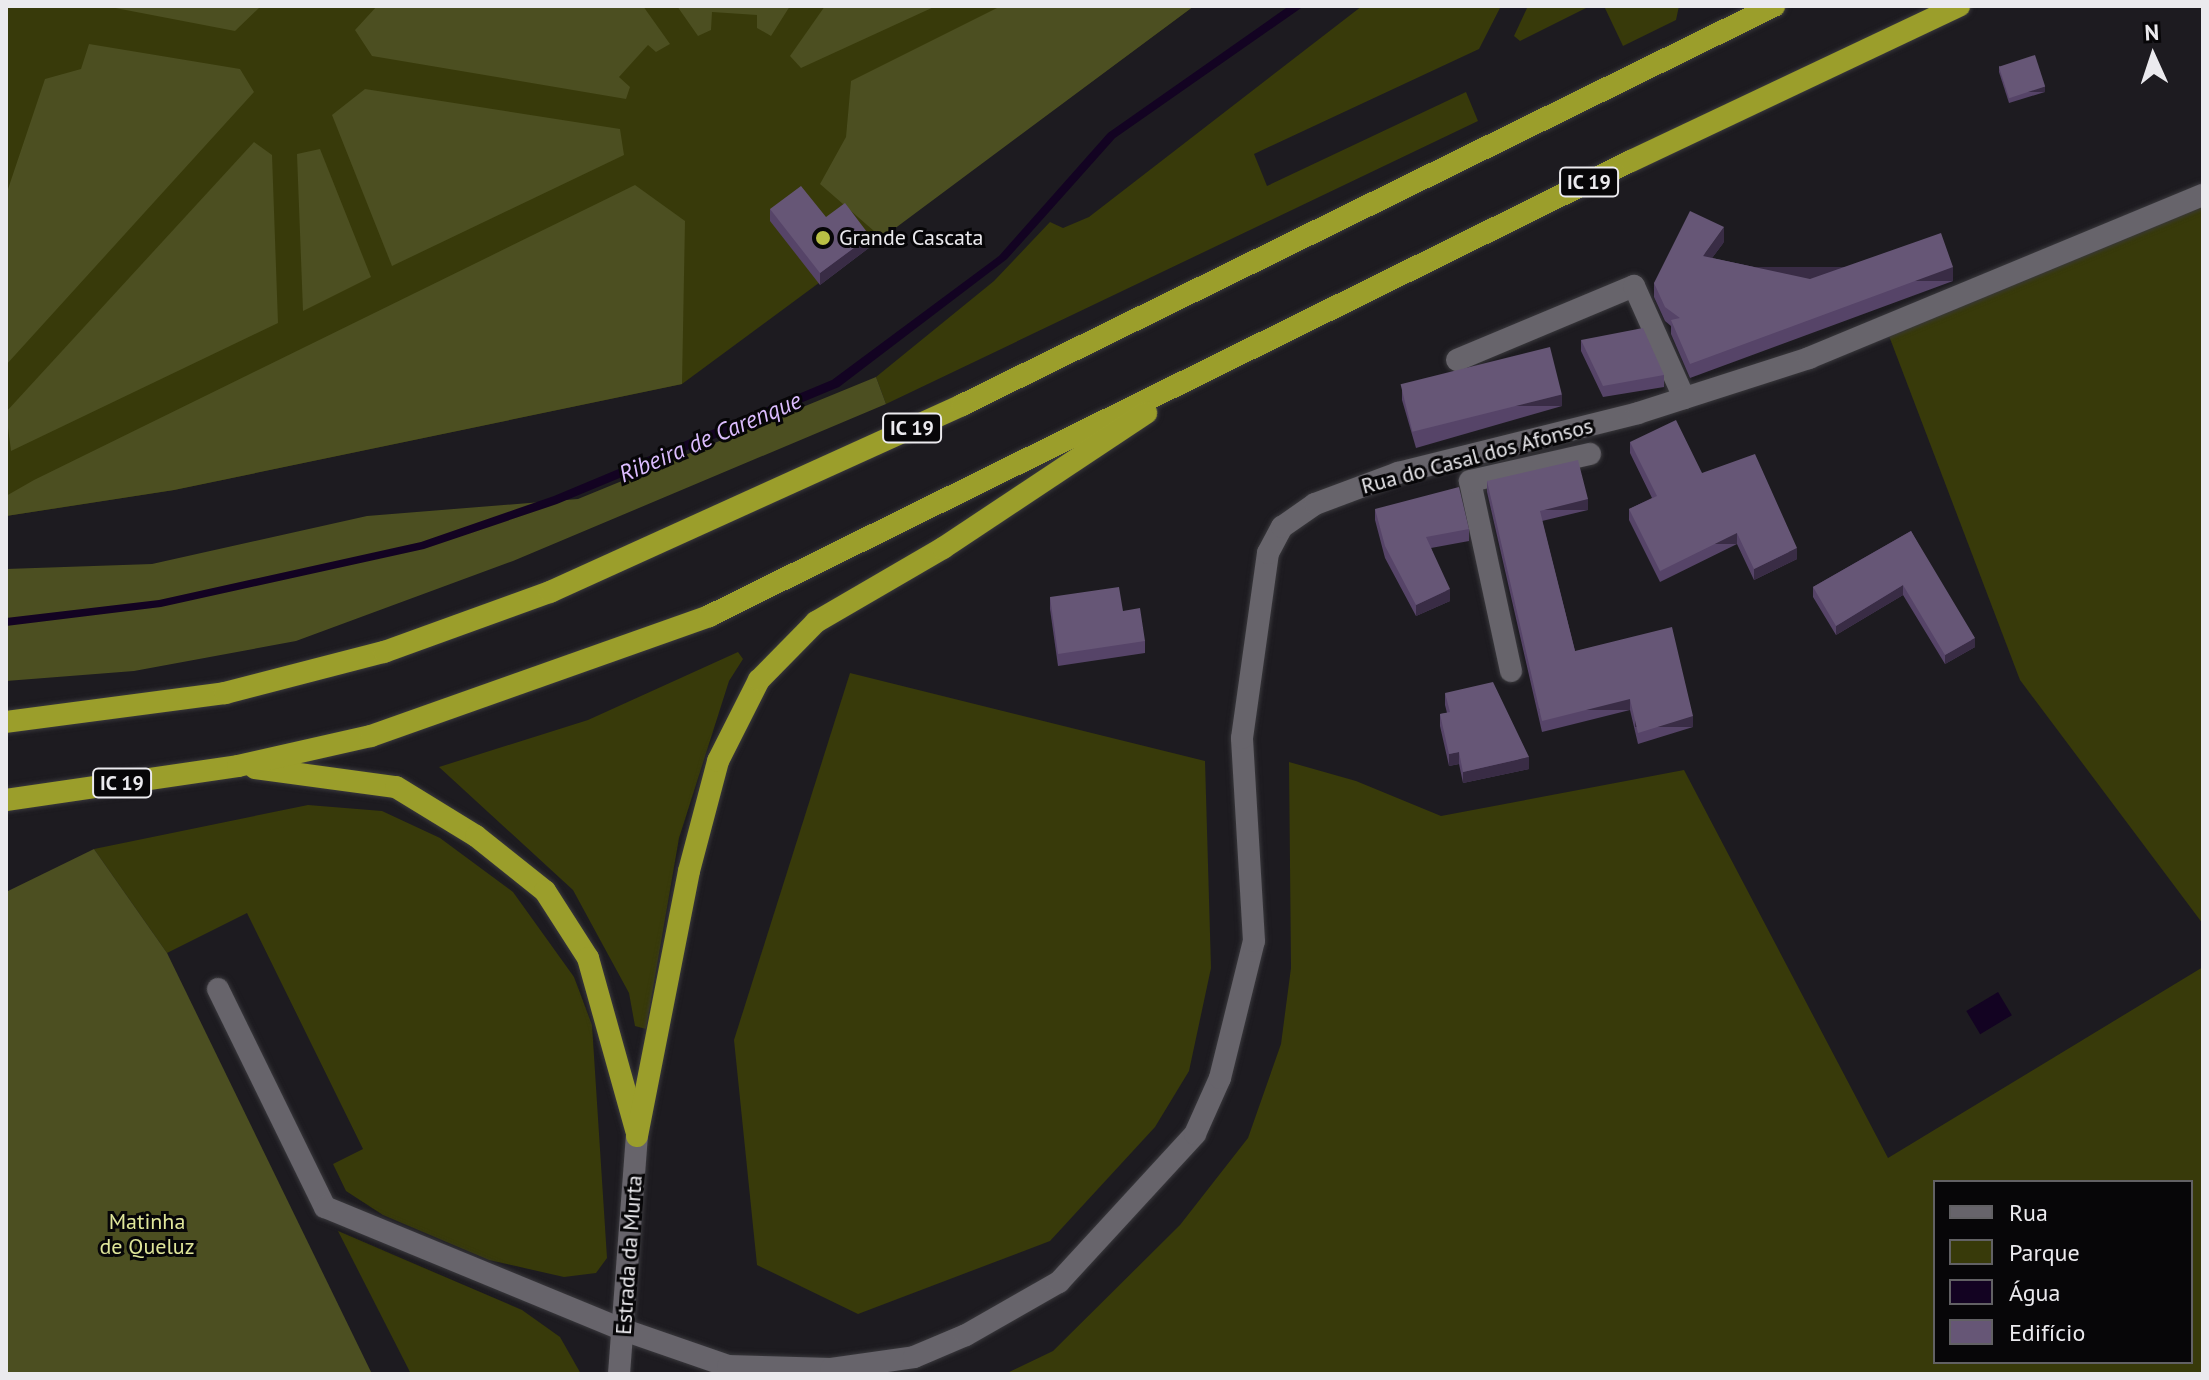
<!DOCTYPE html>
<meta charset="utf-8">
<style>
body{margin:0}
#map{position:relative;width:2209px;height:1380px;overflow:hidden;background:#1d1b20;font-family:"PT Sans",sans-serif}
div>[style]{position:absolute}
.green>*{inset:0;background:#383a0a}
.forest>*{inset:0;background:#4c4f21}
.water>*{inset:0;background:#130322;transform-origin:0 0}
.roads{filter:drop-shadow(0 0 2px #39383c) drop-shadow(0 0 2px #39383c)}
.service>*{height:22px;margin:-11px;padding:0 11px;transform-origin:11px;border-radius:11px;background:#67646b}
.minor>*{height:22px;margin:-11px;padding:0 11px;transform-origin:11px;border-radius:11px;background:#67646b}
.tertiary>*{height:22px;margin:-11px;padding:0 11px;transform-origin:11px;border-radius:11px;background:#67646b}
.trunk>*{height:22px;margin:-11px;padding:0 11px;transform-origin:11px;border-radius:11px;background:#9b9e2b}
.wall>*{inset:0;background:#564468}
.shaded-wall>*{inset:0;background:#392c45;transform-origin:0 0}
.building>*{inset:0;background:#665676;transform-origin:0 0}
.dots>*{width:22px;height:22px;translate:-50% -50%;box-sizing:border-box;border:4px solid #070608;border-radius:50%}
span{translate:-50% -50%;white-space:nowrap;text-align:center;line-height:1.15;-webkit-text-stroke:6px #070608;paint-order:stroke}
.shield-label span{padding:2px 6px;background:#070608;border:2px solid;border-radius:6px;-webkit-text-stroke-width:0}
.shield-label{font-size:20px;color:#ebeaee;font-weight:700}
.poi-label{font-size:22px;color:#ebeaee}
.left{translate:0 -50%;text-align:left}
.street-label{font-size:22px;color:#ebeaee}
.park-label{font-size:22px;color:#e0e69a}
.water-label{font-size:24px;color:#dbbcfe;font-style:italic}
.frame{position:absolute;inset:0;border:8px solid #ebeaee;pointer-events:none}
.legend{position:absolute;left:1933px;top:1180px;width:260px;height:184px;box-sizing:border-box;background:#070608;border:2px solid #626164;margin:0;padding:10px 14px;list-style:none;font-size:24px;color:#ebeaee}
.legend li{display:flex;align-items:center;gap:16px;height:40px}
.legend b{width:40px;border:2px solid #626164}
.north{position:absolute;left:2113px;top:16px;width:80px;height:80px;-webkit-text-stroke:6px #070608;paint-order:stroke;rotate:357deg;font-size:22px;font-weight:700;line-height:32px;text-align:center;color:#ebeaee}
.north::after{content:'';display:block;margin:auto;width:28px;height:36px;background:#ebeaee;clip-path:polygon(50% 0,100% 100%,50% 72%,0 100%)}
</style>
<div id="map">
<div class="green">
<i style="clip-path:polygon(6px 6px,1194px 6px,682px 384px,174px 490px,6px 516px)"></i>
<i style="clip-path:polygon(1362px 6px,1501px 6px,1479px 49px,1254px 154px,1267px 186px,1466px 92px,1478px 121px,886px 404px,876px 377px,994px 281px,1050px 222px,1063px 228px,1089px 217px)"></i>
<i style="clip-path:polygon(1528px 6px,1590px 6px,1520px 41px,1514px 36px)"></i>
<i style="clip-path:polygon(1604px 6px,1679px 6px,1676px 20px,1623px 46px)"></i>
<i style="clip-path:polygon(2203px 187px,2203px 924px,2020px 680px,1886px 328px)"></i>
<i style="clip-path:polygon(738px 652px,743px 659px,729px 681px,679px 838px,646px 1029px,635px 1026px,629px 993px,573px 890px,439px 767px,588px 720px)"></i>
<i style="clip-path:polygon(850px 673px,1205px 761px,1211px 968px,1189px 1071px,1155px 1127px,1050px 1241px,858px 1314px,757px 1265px,734px 1040px)"></i>
<i style="clip-path:polygon(evenodd,1289px 762px,1356px 781px,1441px 816px,1684px 770px,1888px 1158px,2203px 967px,2203px 1374px,1005px 1374px,1053px 1351px,1180px 1225px,1248px 1138px,1281px 1044px,1291px 968px,1289px 762px,1935px 1182px,2191px 1182px,2191px 1362px,1935px 1362px,1935px 1182px)"></i>
<i style="clip-path:polygon(308px 805px,382px 811px,440px 838px,513px 892px,574px 977px,592px 1025px,607px 1258px,596px 1273px,564px 1277px,489px 1260px,383px 1215px,346px 1191px,333px 1164px,363px 1149px,247px 913px,167px 953px,94px 849px)"></i>
<i style="clip-path:polygon(338px 1231px,522px 1310px,560px 1337px,581px 1374px,411px 1374px)"></i>
</div>
<div class="forest">
<i style="clip-path:polygon(105px 6px,261px 6px,235px 31px)"></i>
<i style="clip-path:polygon(377px 6px,643px 6px,670px 44px,656px 52px,648px 45px,619px 77px,630px 87px,626px 99px,372px 56px,355px 30px)"></i>
<i style="clip-path:polygon(677px 6px,790px 6px,771px 36px,757px 28px,757px 15px,712px 12px,711px 30px,698px 36px)"></i>
<i style="clip-path:polygon(825px 6px,936px 6px,801px 68px,790px 56px)"></i>
<i style="clip-path:polygon(1001px 6px,1194px 6px,882px 238px,820px 184px,846px 137px,851px 81px)"></i>
<i style="clip-path:polygon(89px 44px,240px 69px,254px 92px,6px 365px,6px 195px,45px 79px,81px 69px)"></i>
<i style="clip-path:polygon(365px 89px,620px 129px,624px 155px,392px 266px,332px 115px)"></i>
<i style="clip-path:polygon(254px 142px,272px 155px,278px 323px,11px 451px,6px 412px)"></i>
<i style="clip-path:polygon(320px 149px,371px 277px,303px 311px,297px 154px)"></i>
<i style="clip-path:polygon(635px 185px,685px 221px,682px 384px,174px 490px,6px 516px,6px 496px,34px 480px)"></i>
<i style="clip-path:polygon(876px 377px,886px 404px,513px 561px,296px 641px,134px 671px,6px 681px,6px 569px,152px 564px,367px 516px,578px 499px)"></i>
<i style="clip-path:polygon(94px 849px,167px 953px,372px 1374px,6px 1374px,6px 892px)"></i>
</div>
<div class="water">
<i style="clip-path:polygon(1289px 6px,1304px 6px,1115px 138px,1007px 259px,839px 387px,557px 504px,424px 549px,161px 607px,6px 626px,6px 618px,159px 600px,421px 542px,554px 496px,832px 380px,999px 256px,1108px 133px)"></i>
<i style="left:1998px;top:992px;width:27px;height:37px;rotate:59deg"></i>
</div>
<div class="roads">
<div class="service">
<i style="left:218px;top:989px;width:243px;rotate:63.9deg"></i>
<i style="left:325px;top:1207px;width:323px;rotate:22.4deg"></i>
</div>
<div class="minor">
<i style="left:1457px;top:360px;width:192px;rotate:-22.7deg"></i>
<i style="left:1634px;top:286px;width:123px;rotate:65.9deg"></i>
<i style="left:1511px;top:671px;width:194px;rotate:-102.2deg"></i>
<i style="left:1470px;top:481px;width:123px;rotate:-12.7deg"></i>
<i style="left:624px;top:1330px;width:110px;rotate:19.1deg"></i>
<i style="left:728px;top:1366px;width:103px;rotate:1.7deg"></i>
<i style="left:831px;top:1369px;width:84px;rotate:-8.2deg"></i>
<i style="left:914px;top:1357px;width:56px;rotate:-22.9deg"></i>
<i style="left:966px;top:1335px;width:107px;rotate:-29.7deg"></i>
<i style="left:1059px;top:1282px;width:201px;rotate:-47.4deg"></i>
<i style="left:1195px;top:1134px;width:61px;rotate:-65.9deg"></i>
<i style="left:1220px;top:1078px;width:141px;rotate:-76.1deg"></i>
<i style="left:1254px;top:941px;width:203px;rotate:-93.4deg"></i>
<i style="left:1242px;top:738px;width:187px;rotate:-82deg"></i>
<i style="left:1268px;top:553px;width:30px;rotate:-62deg"></i>
<i style="left:1282px;top:527px;width:40px;rotate:-34.9deg"></i>
<i style="left:1315px;top:504px;width:89px;rotate:-20.5deg"></i>
<i style="left:1398px;top:473px;width:247px;rotate:-14deg"></i>
<i style="left:1638px;top:413px;width:180px;rotate:-17.8deg"></i>
<i style="left:1809px;top:358px;width:426px;rotate:-22.5deg"></i>
</div>
<div class="tertiary">
<i style="left:619px;top:1374px;width:239px;rotate:-85.7deg"></i>
</div>
<div class="trunk">
<i style="left:6px;top:722px;width:221px;rotate:-7.5deg"></i>
<i style="left:225px;top:693px;width:164px;rotate:-14.5deg"></i>
<i style="left:384px;top:652px;width:177px;rotate:-19.9deg"></i>
<i style="left:550px;top:592px;width:452px;rotate:-24.4deg"></i>
<i style="left:962px;top:405px;width:905px;rotate:-26.17deg"></i>
<i style="left:255px;top:768px;width:142px;rotate:7.7deg"></i>
<i style="left:396px;top:787px;width:94px;rotate:31.5deg"></i>
<i style="left:476px;top:836px;width:88px;rotate:38.6deg"></i>
<i style="left:545px;top:891px;width:80px;rotate:57.3deg"></i>
<i style="left:588px;top:958px;width:179px;rotate:74.4deg"></i>
<i style="left:6px;top:800px;width:234px;rotate:-8.3deg"></i>
<i style="left:238px;top:766px;width:136px;rotate:-12.7deg"></i>
<i style="left:371px;top:736px;width:359px;rotate:-19.5deg"></i>
<i style="left:709px;top:616px;width:1028px;rotate:-26.27deg"></i>
<i style="left:1631px;top:161px;width:363px;rotate:-25.3deg"></i>
<i style="left:637px;top:1136px;width:270px;rotate:-78.9deg"></i>
<i style="left:689px;top:871px;width:114px;rotate:-75.2deg"></i>
<i style="left:718px;top:761px;width:91px;rotate:-63.2deg"></i>
<i style="left:759px;top:680px;width:81px;rotate:-45.5deg"></i>
<i style="left:816px;top:622px;width:147px;rotate:-30.2deg"></i>
<i style="left:943px;top:548px;width:244px;rotate:-33.6deg"></i>
</div>
</div>
<div class="wall">
<i style="clip-path:polygon(1999px 66px,2045px 92px,2009px 103px,1999px 72px)"></i>
<i style="clip-path:polygon(770px 209px,826px 217px,870px 247px,820px 285px,770px 221px)"></i>
<i style="clip-path:polygon(1724px 242px,1712px 258px,1810px 279px,1953px 281px,1690px 378px,1671px 334px,1671px 326px,1665px 321px,1654px 297px,1654px 283px)"></i>
<i style="clip-path:polygon(1581px 340px,1664px 375px,1664px 387px,1603px 397px,1581px 351px)"></i>
<i style="clip-path:polygon(1402px 389px,1562px 406px,1416px 448px,1402px 400px)"></i>
<i style="clip-path:polygon(1630px 442px,1702px 473px,1797px 559px,1754px 580px,1737px 544px,1660px 582px,1629px 520px,1629px 509px,1652px 498px,1630px 453px)"></i>
<i style="clip-path:polygon(1487px 481px,1588px 510px,1542px 521px,1575px 651px,1693px 727px,1638px 744px,1630px 710px,1542px 732px,1487px 492px)"></i>
<i style="clip-path:polygon(1375px 509px,1469px 529px,1469px 541px,1431px 548px,1450px 601px,1416px 616px,1385px 558px,1375px 520px)"></i>
<i style="clip-path:polygon(1911px 531px,1975px 647px,1945px 664px,1903px 595px,1836px 635px,1813px 597px,1813px 587px)"></i>
<i style="clip-path:polygon(1050px 597px,1123px 611px,1145px 641px,1145px 653px,1058px 666px,1050px 609px)"></i>
<i style="clip-path:polygon(1445px 693px,1529px 769px,1463px 783px,1459px 764px,1449px 766px,1440px 726px,1440px 714px,1447px 713px,1445px 705px)"></i>
</div>
<div class="shaded-wall">
<i style="left:2045px;top:86px;width:6px;height:38px;rotate:90deg"></i>
<i style="clip-path:polygon(1724px 227px,1724px 242px,1703px 270px,1703px 256px)"></i>
<i style="clip-path:polygon(870px 236px,870px 247px,820px 285px,820px 273px)"></i>
<i style="left:1953px;top:267px;width:14px;height:280px;rotate:90deg"></i>
<i style="left:1562px;top:394px;width:12px;height:152px;rotate:90deg"></i>
<i style="left:1588px;top:499px;width:11px;height:49px;rotate:90deg"></i>
<i style="left:1737px;top:533px;width:11px;height:86px;rotate:90deg"></i>
<i style="clip-path:polygon(1797px 548px,1797px 559px,1754px 580px,1754px 569px)"></i>
<i style="clip-path:polygon(1903px 585px,1903px 595px,1836px 635px,1836px 626px)"></i>
<i style="clip-path:polygon(1450px 589px,1450px 601px,1416px 616px,1416px 605px)"></i>
<i style="clip-path:polygon(1975px 638px,1975px 647px,1945px 664px,1945px 655px)"></i>
<i style="left:1630px;top:699px;width:11px;height:91px;rotate:90deg"></i>
<i style="left:1693px;top:716px;width:11px;height:58px;rotate:90deg"></i>
<i style="clip-path:polygon(1459px 752px,1459px 764px,1449px 766px,1449px 754px)"></i>
<i style="clip-path:polygon(1529px 757px,1529px 769px,1463px 783px,1463px 772px)"></i>
</div>
<div class="building">
<i style="left:2035px;top:55px;width:33px;height:38px;rotate:72deg"></i>
<i style="clip-path:polygon(801px 186px,826px 217px,845px 203px,870px 236px,820px 273px,770px 209px)"></i>
<i style="clip-path:polygon(1690px 211px,1724px 227px,1703px 256px,1810px 279px,1941px 233px,1953px 267px,1690px 364px,1671px 320px,1680px 318px,1665px 307px,1654px 283px)"></i>
<i style="clip-path:polygon(1643px 328px,1664px 375px,1603px 386px,1581px 340px)"></i>
<i style="left:1550px;top:347px;width:49px;height:154px;rotate:76deg"></i>
<i style="clip-path:polygon(1676px 420px,1702px 473px,1755px 454px,1797px 548px,1754px 569px,1737px 533px,1660px 571px,1629px 509px,1657px 496px,1630px 442px)"></i>
<i style="clip-path:polygon(1578px 460px,1588px 499px,1540px 511px,1575px 651px,1672px 627px,1693px 716px,1638px 733px,1630px 699px,1542px 721px,1487px 481px)"></i>
<i style="clip-path:polygon(1459px 487px,1469px 529px,1426px 537px,1450px 589px,1416px 605px,1385px 546px,1375px 509px)"></i>
<i style="clip-path:polygon(1911px 531px,1975px 638px,1945px 655px,1903px 585px,1836px 626px,1813px 587px)"></i>
<i style="clip-path:polygon(1119px 587px,1123px 611px,1140px 608px,1145px 641px,1058px 654px,1050px 597px)"></i>
<i style="clip-path:polygon(1493px 682px,1529px 757px,1463px 772px,1459px 752px,1449px 754px,1440px 714px,1450px 712px,1445px 693px)"></i>
</div>
<div class="dots">
<i style="left:823px;top:238px;background:#bac045"></i>
</div>
<div class="shield-label">
<span style="left:1589px;top:182px">IC 19</span>
<span style="left:912px;top:428px">IC 19</span>
<span style="left:122px;top:783px">IC 19</span>
</div>
<div class="poi-label">
<span class="left" style="left:839px;top:238px">Grande Cascata</span>
</div>
<div class="street-label">
<span style="left:1477px;top:456px;rotate:-15deg">Rua do Casal dos Afonsos</span>
<span style="left:629px;top:1255px;rotate:-86deg">Estrada da Murta</span>
</div>
<div class="park-label">
<span style="left:147px;top:1234px">Matinha<br>de Queluz</span>
</div>
<div class="water-label">
<span style="left:710px;top:437px;rotate:-23deg">Ribeira de Carenque</span>
</div>
<div class="frame"></div>
<ul class="legend">
<li><b style="height:10px;background:#67646b"></b>Rua</li>
<li><b style="height:22px;background:#383a0a"></b>Parque</li>
<li><b style="height:22px;background:#130322"></b>Água</li>
<li><b style="height:22px;background:#665676"></b>Edifício</li>
</ul>
<div class="north">N</div>
</div>
